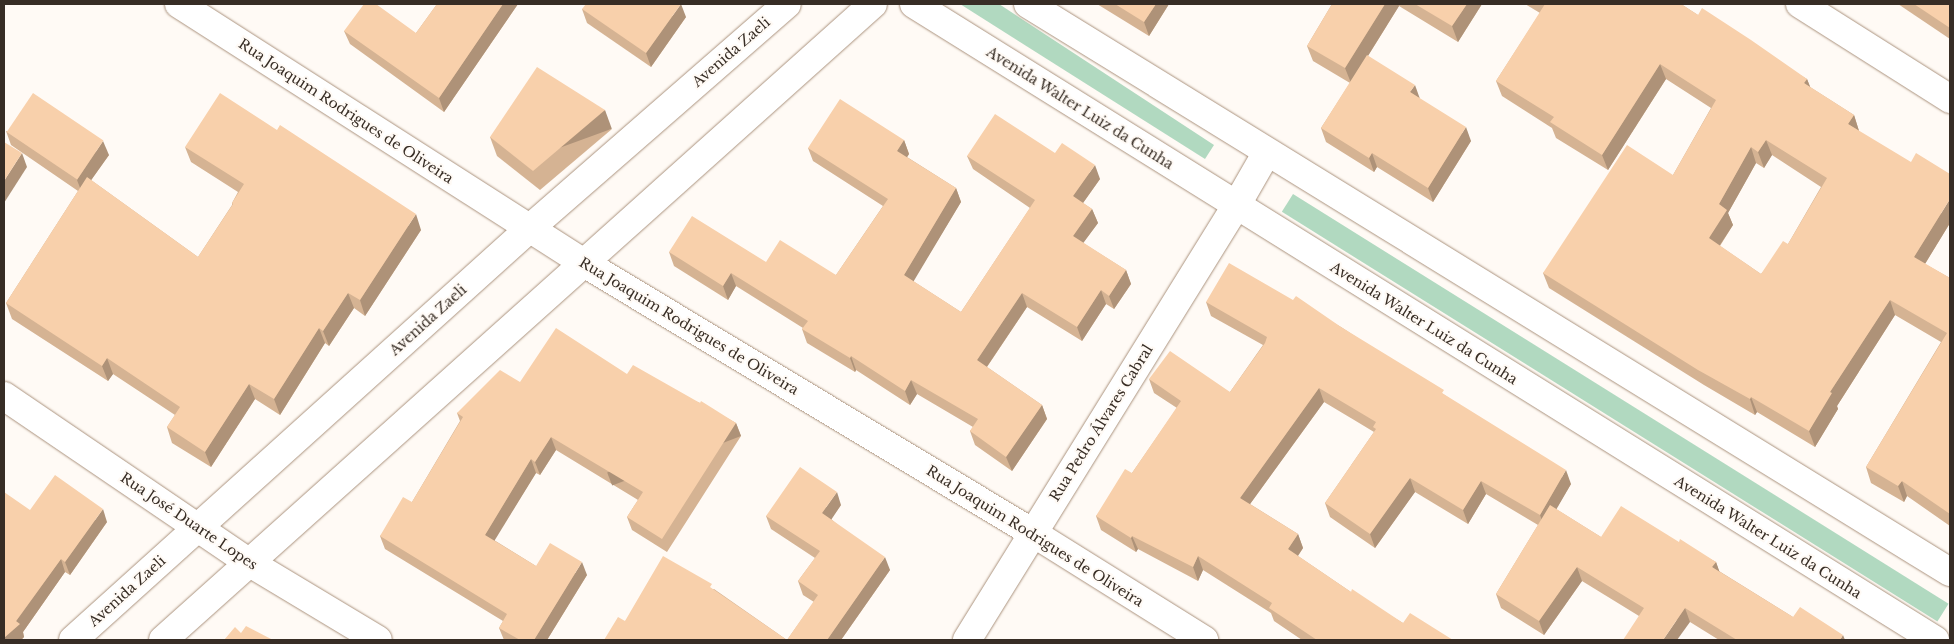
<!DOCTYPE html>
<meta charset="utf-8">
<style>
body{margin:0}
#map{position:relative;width:1954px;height:644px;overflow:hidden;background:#fffaf5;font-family:"Libre Baskerville",serif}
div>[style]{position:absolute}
.green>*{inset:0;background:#b1d9c0;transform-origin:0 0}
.roads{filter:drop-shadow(0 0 1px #ab937e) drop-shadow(0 0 1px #ab937e)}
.street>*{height:28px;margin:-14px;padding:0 14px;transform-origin:14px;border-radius:14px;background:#fff}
.secondary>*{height:28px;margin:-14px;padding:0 14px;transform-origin:14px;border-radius:14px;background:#fff}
.wall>*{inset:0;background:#d5b393}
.shaded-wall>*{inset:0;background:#ae9278;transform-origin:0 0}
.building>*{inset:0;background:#f8d0ab;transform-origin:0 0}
span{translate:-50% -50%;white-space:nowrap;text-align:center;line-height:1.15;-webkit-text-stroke:4px #fffaf5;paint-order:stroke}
.street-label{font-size:14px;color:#372d25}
.frame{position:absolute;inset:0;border:5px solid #372d25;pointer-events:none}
</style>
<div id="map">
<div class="green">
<i style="clip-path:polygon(960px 4px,999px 4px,1214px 145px,1205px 159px)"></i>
<i style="left:1293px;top:194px;width:773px;height:21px;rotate:32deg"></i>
</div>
<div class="roads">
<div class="street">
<i style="left:179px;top:4px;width:481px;rotate:32.6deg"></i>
<i style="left:584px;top:263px;width:524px;rotate:31.02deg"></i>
<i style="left:1033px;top:533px;width:202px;rotate:32deg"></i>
<i style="left:1800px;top:4px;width:178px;rotate:32.3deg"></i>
<i style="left:4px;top:396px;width:297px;rotate:34.2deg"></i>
<i style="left:250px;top:563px;width:149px;rotate:31deg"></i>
<i style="left:967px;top:640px;width:511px;rotate:-58.21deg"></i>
<i style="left:1236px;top:206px;width:62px;rotate:-60.1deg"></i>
</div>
<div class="secondary">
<i style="left:914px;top:4px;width:1203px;rotate:31.92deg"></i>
<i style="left:1028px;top:4px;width:1083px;rotate:31.64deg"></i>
<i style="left:73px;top:640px;width:614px;rotate:-42.03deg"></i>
<i style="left:529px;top:229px;width:342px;rotate:-41.1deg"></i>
<i style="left:163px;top:640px;width:953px;rotate:-41.85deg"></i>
</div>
</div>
<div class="wall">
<i style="clip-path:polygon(437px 4px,518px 4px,444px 112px,350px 44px,344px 31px,416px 33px)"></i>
<i style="clip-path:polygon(1097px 4px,1169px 4px,1149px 36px)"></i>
<i style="clip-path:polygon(1332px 4px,1482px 4px,1458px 42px,1399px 6px,1368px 56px,1471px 141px,1433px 202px,1377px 167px,1374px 172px,1326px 142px,1321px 128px,1350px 83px,1313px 61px,1307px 46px)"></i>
<i style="clip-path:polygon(evenodd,1525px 4px,1681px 4px,1698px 15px,1807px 79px,1810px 87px,1854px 115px,1859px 131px,1950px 223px,1925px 264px,1950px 278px,1950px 526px,1907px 496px,1904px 502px,1871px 483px,1866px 467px,1941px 342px,1895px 315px,1837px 406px,1838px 409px,1815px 447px,1757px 412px,1755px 415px,1704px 385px,1549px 288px,1543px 273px,1673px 175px,1711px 108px,1666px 79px,1608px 170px,1556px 138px,1552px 128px,1502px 96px,1496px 81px,1540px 13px,1525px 4px,1772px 155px,1821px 187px,1788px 244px,1761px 274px,1720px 246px,1733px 225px,1728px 213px,1756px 163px,1764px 168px,1772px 155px)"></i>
<i style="clip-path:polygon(1898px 4px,1950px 4px,1950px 39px)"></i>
<i style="clip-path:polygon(582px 9px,686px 17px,651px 67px,587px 23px)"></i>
<i style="clip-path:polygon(612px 129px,540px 190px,497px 156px,490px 137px)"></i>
<i style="clip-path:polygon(6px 131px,109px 155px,91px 180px,198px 257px,232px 205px,232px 203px,238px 192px,191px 162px,185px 147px,421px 230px,365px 316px,354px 308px,329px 346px,325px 343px,280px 415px,255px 399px,211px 467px,172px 443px,167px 427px,175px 415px,113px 374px,108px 381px,12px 319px,6px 303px,78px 191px,11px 145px)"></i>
<i style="clip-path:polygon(904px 140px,909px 154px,907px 157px,956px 188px,961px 202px,913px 281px,961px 312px,1030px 208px,973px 169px,967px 156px,1055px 153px,1100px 179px,1083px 203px,1092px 209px,1098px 223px,1083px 243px,1126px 270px,1131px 284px,1114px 309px,1106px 304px,1082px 341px,1027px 307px,987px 367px,1042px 405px,1047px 419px,1012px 471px,975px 445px,970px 431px,973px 427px,917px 394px,910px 405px,856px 370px,855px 372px,807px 343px,802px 329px,803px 328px,736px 286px,728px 300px,674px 266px,669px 252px,766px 262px,836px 275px,883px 206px,813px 161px,808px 148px)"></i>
<i style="clip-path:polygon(1293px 300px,1341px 327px,1446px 396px,1571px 484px,1556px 509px,1601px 537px,1679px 542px,1716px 562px,1719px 571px,1793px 617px,1845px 640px,1719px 640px,1690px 622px,1639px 616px,1582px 581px,1544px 635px,1501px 608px,1496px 594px,1538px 525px,1486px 494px,1468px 524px,1415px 492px,1375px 548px,1330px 517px,1325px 503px,1374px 432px,1324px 402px,1250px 504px,1298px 534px,1303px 548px,1298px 556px,1351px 592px,1403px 623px,1453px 640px,1302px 640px,1274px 621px,1271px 613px,1203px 570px,1198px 581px,1138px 549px,1136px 552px,1101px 530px,1096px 516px,1132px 473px,1177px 408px,1154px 393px,1149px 379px,1230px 392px,1263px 345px,1211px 316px,1206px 302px)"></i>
<i style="clip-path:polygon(627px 374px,700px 403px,736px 423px,741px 436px,667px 552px,632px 530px,627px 517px,638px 500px,556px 450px,540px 475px,536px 473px,494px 540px,536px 566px,587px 575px,547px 640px,504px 640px,499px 628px,503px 621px,385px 549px,380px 536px,412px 502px,460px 421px,457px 413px,520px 382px)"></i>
<i style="clip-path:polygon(841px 505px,831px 519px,890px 570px,841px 640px,604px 640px,625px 621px,714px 589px,787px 640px,814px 602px,803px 595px,798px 581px,815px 558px,771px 529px,766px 516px)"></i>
<i style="clip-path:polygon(30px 510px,107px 522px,70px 575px,65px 572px,23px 632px,24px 637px,21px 640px,4px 640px)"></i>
</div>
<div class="shaded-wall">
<i style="clip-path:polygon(503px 4px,518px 4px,444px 112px,439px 98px)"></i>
<i style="clip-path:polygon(681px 4px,686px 17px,651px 67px,646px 53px)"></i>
<i style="clip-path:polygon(1156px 4px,1169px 4px,1149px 36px,1144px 22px)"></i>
<i style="clip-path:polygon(1385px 4px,1398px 4px,1399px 6px,1351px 83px,1345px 68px)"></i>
<i style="clip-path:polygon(1467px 4px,1482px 4px,1458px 42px,1452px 26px)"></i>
<i style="clip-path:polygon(1660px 64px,1666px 79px,1608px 170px,1602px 155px)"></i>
<i style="clip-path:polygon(1807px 79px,1813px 94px,1804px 83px)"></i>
<i style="clip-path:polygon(1415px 85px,1420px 99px,1410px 92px)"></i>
<i style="left:605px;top:110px;width:20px;height:94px;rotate:70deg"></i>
<i style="clip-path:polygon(1854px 115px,1859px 131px,1848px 124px)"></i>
<i style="clip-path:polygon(1466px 127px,1471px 141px,1433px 202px,1428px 188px)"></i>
<i style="clip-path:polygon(904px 140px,909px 154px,902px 165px,897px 151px)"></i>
<i style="clip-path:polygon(1766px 140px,1772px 155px,1764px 168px,1758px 152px)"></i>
<i style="clip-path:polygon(103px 141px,109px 155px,82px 193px,77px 180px)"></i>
<i style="clip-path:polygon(1751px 147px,1756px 163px,1728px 213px,1733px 225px,1714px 254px,1709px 238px,1719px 204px)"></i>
<i style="clip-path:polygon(22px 153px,27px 167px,4px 203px,4px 181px)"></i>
<i style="clip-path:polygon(1372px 153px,1377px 167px,1374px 172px,1369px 158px)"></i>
<i style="clip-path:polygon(1095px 165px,1100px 179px,1078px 210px,1073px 196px)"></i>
<i style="clip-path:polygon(956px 188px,961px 202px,909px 289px,904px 275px)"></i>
<i style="clip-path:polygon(1950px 199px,1950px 223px,1920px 272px,1914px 257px)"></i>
<i style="clip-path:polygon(1092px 209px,1098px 223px,1078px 250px,1073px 236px)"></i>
<i style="clip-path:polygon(416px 214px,421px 230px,365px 316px,360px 300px)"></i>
<i style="clip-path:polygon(1126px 270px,1131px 284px,1114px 309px,1109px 296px)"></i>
<i style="clip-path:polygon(731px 273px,736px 286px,728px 300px,723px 286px)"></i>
<i style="clip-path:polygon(1101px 290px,1106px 304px,1082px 341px,1077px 327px)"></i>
<i style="clip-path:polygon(348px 293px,354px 308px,329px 346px,323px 331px)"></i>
<i style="clip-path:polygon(1022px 293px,1027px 307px,982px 374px,977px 360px)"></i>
<i style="clip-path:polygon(1890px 300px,1895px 315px,1837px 406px,1838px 409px,1815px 447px,1809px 431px,1830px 392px)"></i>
<i style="clip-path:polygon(319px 328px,325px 343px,280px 415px,274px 399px)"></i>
<i style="clip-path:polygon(851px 356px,856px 370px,855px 372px,850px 358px)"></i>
<i style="clip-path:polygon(107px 358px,113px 374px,108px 381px,102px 366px)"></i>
<i style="clip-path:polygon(911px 380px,917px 394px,910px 405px,905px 391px)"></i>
<i style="clip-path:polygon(249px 384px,255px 399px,211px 467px,205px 452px)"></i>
<i style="clip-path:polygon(1319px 388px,1324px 402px,1245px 511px,1240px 498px)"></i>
<i style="clip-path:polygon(1751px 397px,1757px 412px,1755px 415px,1750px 399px)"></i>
<i style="clip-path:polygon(1042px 405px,1047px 419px,1012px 471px,1006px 457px)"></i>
<i style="left:736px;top:423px;width:14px;height:138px;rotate:69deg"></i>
<i style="clip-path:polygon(551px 437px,556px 450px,540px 475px,535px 462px)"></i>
<i style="clip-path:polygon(531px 459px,536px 473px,490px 548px,485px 535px)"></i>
<i style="clip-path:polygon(1566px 470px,1571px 484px,1545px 529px,1540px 515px)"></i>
<i style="clip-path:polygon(1410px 478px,1415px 492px,1375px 548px,1370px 534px)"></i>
<i style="clip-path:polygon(1481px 481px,1486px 494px,1468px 524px,1463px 510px)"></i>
<i style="clip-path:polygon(1902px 481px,1907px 496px,1904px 502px,1898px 486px)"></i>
<i style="clip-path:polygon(837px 492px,841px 505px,827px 526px,822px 513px)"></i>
<i style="clip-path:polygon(103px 509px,107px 522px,70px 575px,65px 562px)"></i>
<i style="clip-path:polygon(1298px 534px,1303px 548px,1293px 563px,1288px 549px)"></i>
<i style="clip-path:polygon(1132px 536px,1138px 549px,1136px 552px,1131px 538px)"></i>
<i style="clip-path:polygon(1198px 556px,1203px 570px,1198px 581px,1193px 567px)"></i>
<i style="clip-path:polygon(885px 557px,890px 570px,841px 640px,827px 640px)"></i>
<i style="clip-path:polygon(61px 559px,65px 572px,23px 632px,24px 637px,21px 640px,4px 640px,4px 638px)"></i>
<i style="clip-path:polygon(582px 562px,587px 575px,547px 640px,534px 640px)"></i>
<i style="clip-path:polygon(1716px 562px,1721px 576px,1712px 567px)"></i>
<i style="clip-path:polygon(1577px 567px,1582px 581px,1544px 635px,1539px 621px)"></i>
<i style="clip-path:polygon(1685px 608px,1690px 622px,1677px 640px,1663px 640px)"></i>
<i style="clip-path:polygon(1843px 635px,1845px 640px,1840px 640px)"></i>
</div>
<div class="building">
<i style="clip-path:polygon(364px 4px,376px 4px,416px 33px,437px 4px,503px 4px,439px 98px,344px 31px)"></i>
<i style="clip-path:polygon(586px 4px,681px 4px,646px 53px,582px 9px)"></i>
<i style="clip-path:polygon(1115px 4px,1156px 4px,1144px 22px)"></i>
<i style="clip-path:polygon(1332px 4px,1385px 4px,1345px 68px,1307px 46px)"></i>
<i style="clip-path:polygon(1415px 4px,1467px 4px,1452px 26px)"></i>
<i style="clip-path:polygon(evenodd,1544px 4px,1681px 4px,1698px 15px,1702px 8px,1751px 40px,1807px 79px,1804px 83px,1854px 115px,1848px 124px,1911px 162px,1916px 153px,1950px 174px,1950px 199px,1914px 257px,1950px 278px,1950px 514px,1902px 481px,1898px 486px,1866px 467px,1947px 333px,1890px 300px,1830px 392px,1832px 393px,1809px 431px,1751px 397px,1750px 399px,1698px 370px,1543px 273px,1627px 145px,1673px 175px,1716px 100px,1660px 64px,1602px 155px,1550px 122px,1554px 117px,1496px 81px,1545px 4px,1544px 4px,1766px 140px,1827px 178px,1788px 244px,1783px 241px,1761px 274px,1709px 238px,1727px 210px,1719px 204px,1751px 147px,1758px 152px,1766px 140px)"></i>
<i style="clip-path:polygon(1914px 4px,1950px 4px,1950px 28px)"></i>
<i style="clip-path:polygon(1367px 55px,1415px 85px,1410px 92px,1466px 127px,1428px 188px,1372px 153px,1369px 158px,1321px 128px)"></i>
<i style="clip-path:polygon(537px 67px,605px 110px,533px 171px,490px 137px)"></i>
<i style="left:33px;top:93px;width:85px;height:47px;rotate:34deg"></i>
<i style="clip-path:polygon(220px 93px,277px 130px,280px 125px,416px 214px,360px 300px,348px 293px,323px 331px,319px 328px,274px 399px,249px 384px,205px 452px,167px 427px,180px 407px,107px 358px,102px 366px,6px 303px,87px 177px,198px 257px,233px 204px,232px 203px,244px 184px,185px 147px)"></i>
<i style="clip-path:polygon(840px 99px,904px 140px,897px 151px,956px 188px,904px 275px,961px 312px,1035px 200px,967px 156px,995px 114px,1055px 153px,1062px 143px,1095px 165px,1073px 196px,1092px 209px,1073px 236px,1126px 270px,1109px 296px,1101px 290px,1077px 327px,1022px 293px,977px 360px,1042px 405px,1006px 457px,970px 431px,978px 419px,911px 380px,905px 391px,851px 356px,850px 358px,802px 329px,808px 321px,731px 273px,723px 286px,669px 252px,692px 216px,766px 262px,780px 240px,836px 275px,888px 199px,808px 148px)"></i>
<i style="clip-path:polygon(4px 142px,22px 153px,4px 181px)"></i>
<i style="clip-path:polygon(1229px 263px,1293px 300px,1296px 296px,1341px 327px,1444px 390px,1442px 393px,1566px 470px,1540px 515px,1481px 481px,1463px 510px,1410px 478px,1370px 534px,1325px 503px,1376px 429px,1373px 427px,1376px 422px,1319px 388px,1240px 498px,1298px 534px,1288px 549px,1351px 592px,1352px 589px,1403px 623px,1410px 613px,1453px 640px,1317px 640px,1269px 608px,1272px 603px,1198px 556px,1193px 567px,1132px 536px,1131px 538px,1096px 516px,1125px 469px,1132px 473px,1181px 401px,1149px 379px,1170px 351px,1230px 392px,1265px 343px,1267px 337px,1206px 302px)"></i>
<i style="clip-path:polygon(556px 328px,627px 374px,633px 365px,700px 403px,701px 401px,736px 423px,662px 539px,627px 517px,643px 492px,551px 437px,535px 462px,531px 459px,485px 535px,536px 566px,550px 543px,582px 562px,534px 640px,520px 640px,499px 628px,507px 614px,380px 536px,403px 497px,412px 502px,463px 417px,457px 413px,500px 370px,520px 382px)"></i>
<i style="clip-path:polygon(800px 467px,837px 492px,822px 513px,885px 557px,827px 640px,604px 640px,618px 617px,625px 621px,663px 556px,712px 584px,710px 587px,787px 640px,818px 595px,798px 581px,820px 551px,766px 516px)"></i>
<i style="clip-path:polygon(55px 475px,103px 509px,65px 562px,61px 559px,16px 621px,20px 624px,4px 638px,4px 492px,30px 510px)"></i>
<i style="clip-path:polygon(1550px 505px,1601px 537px,1621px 506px,1679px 542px,1680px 539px,1716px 562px,1712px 567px,1793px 617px,1800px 607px,1843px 635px,1840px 640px,1841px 640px,1737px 640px,1685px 608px,1663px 640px,1623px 640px,1644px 608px,1577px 567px,1539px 621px,1496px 594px)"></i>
<i style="clip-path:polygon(246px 626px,273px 640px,224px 640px,235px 627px,241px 633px)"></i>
</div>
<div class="street-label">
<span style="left:731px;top:52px;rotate:-41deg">Avenida Zaeli</span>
<span style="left:1080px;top:108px;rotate:32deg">Avenida Walter Luiz da Cunha</span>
<span style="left:346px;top:111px;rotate:33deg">Rua Joaquim Rodrigues de Oliveira</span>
<span style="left:428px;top:320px;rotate:-42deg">Avenida Zaeli</span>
<span style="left:1424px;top:323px;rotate:32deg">Avenida Walter Luiz da Cunha</span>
<span style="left:689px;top:326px;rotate:31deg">Rua Joaquim Rodrigues de Oliveira</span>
<span style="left:1101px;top:423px;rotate:-58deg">Rua Pedro Álvares Cabral</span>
<span style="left:189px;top:521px;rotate:34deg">Rua José Duarte Lopes</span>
<span style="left:1035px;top:536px;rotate:32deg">Rua Joaquim Rodrigues de Oliveira</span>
<span style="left:1768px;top:537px;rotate:32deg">Avenida Walter Luiz da Cunha</span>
<span style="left:127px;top:591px;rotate:-42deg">Avenida Zaeli</span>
</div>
<div class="frame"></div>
</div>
